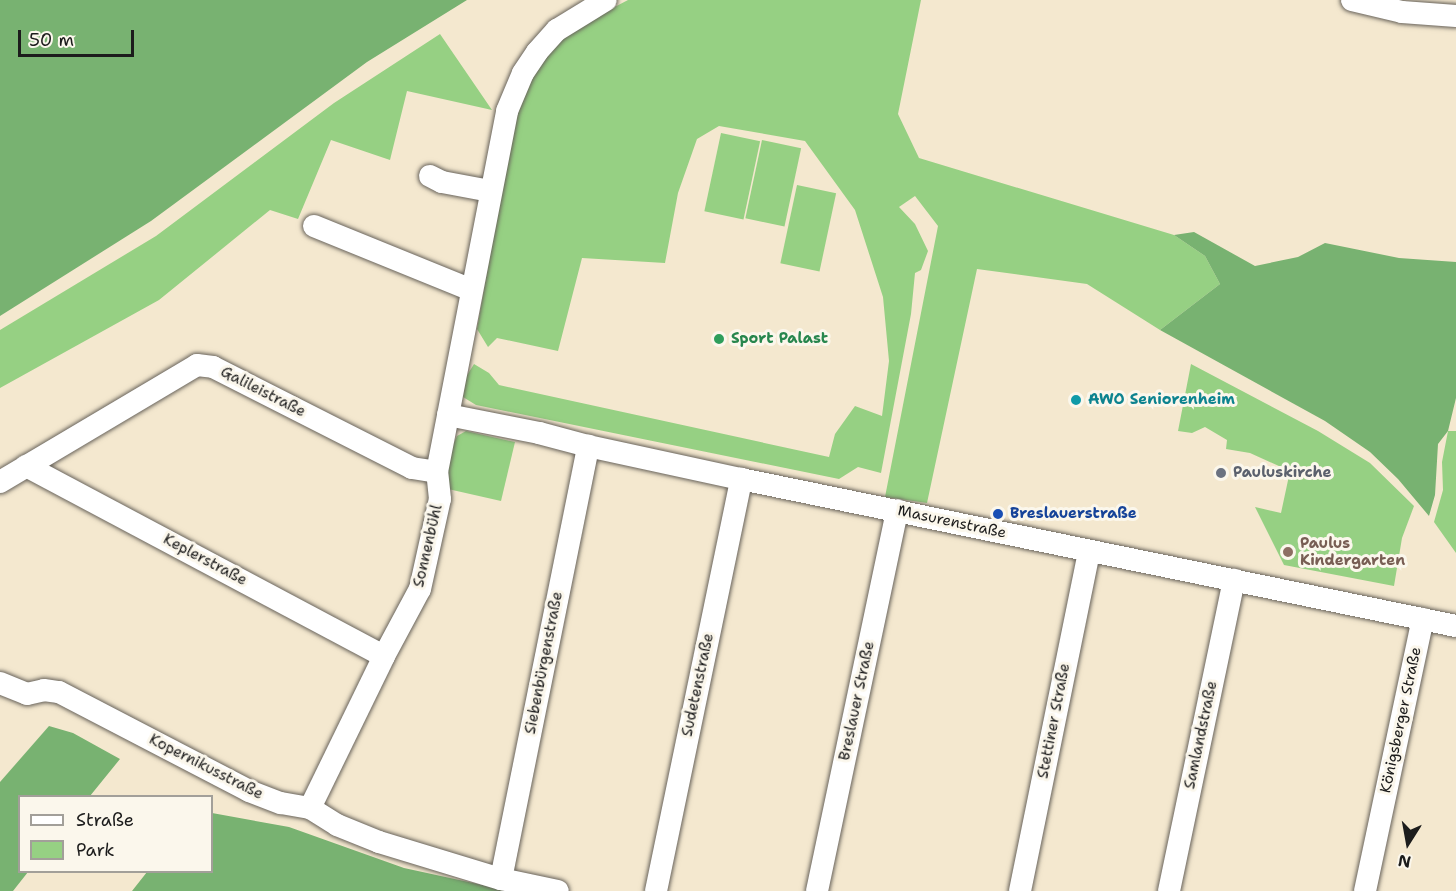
<!DOCTYPE html>
<meta charset="utf-8">
<style>
body{margin:0}
#map{position:relative;width:1456px;height:891px;overflow:hidden;background:#f4e8cf;font-family:"Shantell Sans",sans-serif}
div>[style]{position:absolute}
.green>*{inset:0;background:#96d083;transform-origin:0 0}
.forest>*{inset:0;background:#78b271}
.roads{filter:drop-shadow(0 0 2px #68635b) drop-shadow(0 0 2px #68635b)}
.minor>*{height:22px;margin:-11px;padding:0 11px;transform-origin:11px;border-radius:11px;background:#fff}
.dots>*{width:16px;height:16px;translate:-50% -50%;box-sizing:border-box;border:3px solid #fbf7ec;border-radius:50%}
span{translate:-50% -50%;white-space:nowrap;text-align:center;line-height:1.15;-webkit-text-stroke:6px #fbf7ec;paint-order:stroke}
.leisure-label{font-size:15px;color:#27864d;font-weight:700}
.left{translate:0 -50%;text-align:left}
.street-label{font-size:15px;color:#1c1c1c}
.culture-label{font-size:15px;color:#0d838f;font-weight:700}
.worship-label{font-size:15px;color:#5b616d;font-weight:700}
.transit-label{font-size:15px;color:#164399;font-weight:700}
.education-label{font-size:15px;color:#785e54;font-weight:700}
.legend{position:absolute;left:18px;top:795px;width:195px;height:78px;box-sizing:border-box;background:#fbf7ec;border:2px solid #a29f99;margin:0;padding:8px 10px;list-style:none;font-size:18px;color:#1c1c1c}
.legend li{display:flex;align-items:center;gap:12px;height:30px}
.legend b{width:30px;border:2px solid #a29f99}
.north{position:absolute;left:1378px;top:813px;width:60px;height:60px;-webkit-text-stroke:4px #fbf7ec;paint-order:stroke;rotate:191deg;font-size:16px;font-weight:700;line-height:24px;text-align:center;color:#1c1c1c}
.north::after{content:'';display:block;margin:auto;width:21px;height:27px;background:#1c1c1c;clip-path:polygon(50% 0,100% 100%,50% 72%,0 100%)}
.scale{position:absolute;left:18px;top:30px;width:116px;height:27px;box-sizing:border-box;border:3px solid #1c1c1c;border-top:0;padding-left:8px;font-size:18px;line-height:21px;white-space:nowrap;color:#1c1c1c;-webkit-text-stroke:4px #fbf7ec;paint-order:stroke}
</style>
<div id="map">
<div class="green">
<i style="clip-path:polygon(628px 0,921px 0,898px 114px,919px 158px,1174px 235px,1205px 256px,1220px 284px,1160px 330px,1087px 284px,977px 269px,927px 503px,885px 497px,938px 226px,915px 196px,899px 207px,915px 224px,928px 251px,921px 270px,915px 273px,911px 314px,881px 473px,858px 467px,839px 479px,476px 405px,463px 397px,466px 377px,474px 364px,489px 373px,499px 385px,829px 457px,835px 434px,855px 406px,882px 416px,889px 361px,883px 297px,855px 210px,805px 141px,719px 126px,697px 139px,678px 193px,665px 263px,582px 258px,558px 351px,497px 338px,488px 347px,477px 329px,512px 129px,531px 79px,545px 57px,563px 38px,586px 22px)"></i>
<i style="clip-path:polygon(440px 34px,492px 110px,407px 91px,390px 160px,331px 140px,298px 219px,270px 210px,159px 300px,0 388px,0 330px,156px 236px,334px 103px)"></i>
<i style="left:721px;top:133px;width:40px;height:80px;rotate:12deg"></i>
<i style="left:762px;top:140px;width:40px;height:80px;rotate:12deg"></i>
<i style="left:797px;top:185px;width:40px;height:80px;rotate:12deg"></i>
<i style="clip-path:polygon(1191px 364px,1318px 431px,1370px 463px,1414px 506px,1402px 538px,1394px 586px,1284px 565px,1255px 507px,1281px 513px,1290px 471px,1250px 453px,1226px 449px,1227px 440px,1205px 427px,1192px 433px,1178px 431px)"></i>
<i style="clip-path:polygon(466px 431px,515px 442px,501px 501px,448px 489px,445px 462px,457px 436px)"></i>
<i style="clip-path:polygon(1448px 431px,1456px 431px,1456px 553px,1434px 522px,1443px 490px,1442px 462px)"></i>
</div>
<div class="forest">
<i style="clip-path:polygon(0 0,467px 0,367px 62px,151px 221px,0 316px)"></i>
<i style="clip-path:polygon(1194px 232px,1255px 266px,1298px 257px,1325px 243px,1399px 258px,1456px 262px,1456px 398px,1448px 431px,1438px 444px,1435px 495px,1429px 516px,1398px 479px,1370px 452px,1325px 421px,1160px 330px,1220px 284px,1205px 256px,1174px 235px)"></i>
<i style="clip-path:polygon(49px 726px,73px 733px,120px 759px,90px 796px,20px 796px,20px 872px,28px 872px,13px 891px,0 891px,0 782px)"></i>
<i style="clip-path:polygon(212px 813px,289px 827px,404px 868px,510px 891px,132px 891px,147px 872px,212px 872px)"></i>
</div>
<div class="roads">
<div class="minor">
<i style="left:1352px;top:0;width:51px;rotate:13.5deg"></i>
<i style="left:1402px;top:12px;width:54px;rotate:4.2deg"></i>
<i style="left:430px;top:176px;width:13px;rotate:27deg"></i>
<i style="left:442px;top:182px;width:49px;rotate:10.6deg"></i>
<i style="left:314px;top:226px;width:170px;rotate:22.1deg"></i>
<i style="left:448px;top:415px;width:93px;rotate:11.2deg"></i>
<i style="left:539px;top:433px;width:51px;rotate:14.9deg"></i>
<i style="left:588px;top:446px;width:157px;rotate:12.2deg"></i>
<i style="left:741px;top:479px;width:730px;rotate:11.62deg"></i>
<i style="left:26px;top:466px;width:405px;rotate:28deg"></i>
<i style="left:0;top:482px;width:229px;rotate:-30.7deg"></i>
<i style="left:197px;top:365px;width:16px;rotate:7deg"></i>
<i style="left:213px;top:367px;width:223px;rotate:26.9deg"></i>
<i style="left:412px;top:468px;width:25px;rotate:9deg"></i>
<i style="left:0;top:683px;width:29px;rotate:22deg"></i>
<i style="left:27px;top:694px;width:17px;rotate:-13deg"></i>
<i style="left:44px;top:690px;width:15px;rotate:8deg"></i>
<i style="left:59px;top:692px;width:214px;rotate:27.5deg"></i>
<i style="left:249px;top:791px;width:34px;rotate:21deg"></i>
<i style="left:281px;top:803px;width:29px;rotate:10deg"></i>
<i style="left:310px;top:808px;width:32px;rotate:32deg"></i>
<i style="left:337px;top:825px;width:45px;rotate:22deg"></i>
<i style="left:379px;top:842px;width:127px;rotate:16.9deg"></i>
<i style="left:501px;top:879px;width:58px;rotate:11.9deg"></i>
<i style="left:310px;top:808px;width:169px;rotate:-64deg"></i>
<i style="left:384px;top:656px;width:76px;rotate:-61.8deg"></i>
<i style="left:420px;top:589px;width:92px;rotate:-77.5deg"></i>
<i style="left:440px;top:499px;width:27px;rotate:-96deg"></i>
<i style="left:437px;top:472px;width:368px;rotate:-79deg"></i>
<i style="left:507px;top:111px;width:41px;rotate:-67.2deg"></i>
<i style="left:523px;top:73px;width:25px;rotate:-56deg"></i>
<i style="left:537px;top:52px;width:30px;rotate:-48deg"></i>
<i style="left:557px;top:30px;width:57px;rotate:-31.5deg"></i>
<i style="left:501px;top:879px;width:442px;rotate:-78.6deg"></i>
<i style="left:656px;top:891px;width:421px;rotate:-78.3deg"></i>
<i style="left:817px;top:891px;width:389px;rotate:-78.1deg"></i>
<i style="left:1020px;top:891px;width:347px;rotate:-78.5deg"></i>
<i style="left:1169px;top:891px;width:318px;rotate:-78.2deg"></i>
<i style="left:1365px;top:891px;width:278px;rotate:-78deg"></i>
</div>
</div>
<div class="dots">
<i style="left:719px;top:339px;background:#2e9e5b"></i>
<i style="left:1076px;top:400px;background:#0f9aa8"></i>
<i style="left:1221px;top:473px;background:#6b7280"></i>
<i style="left:998px;top:514px;background:#1a4fb4"></i>
<i style="left:1288px;top:552px;background:#8d6e63"></i>
</div>
<div class="leisure-label">
<span class="left" style="left:731px;top:339px">Sport Palast</span>
</div>
<div class="street-label">
<span style="left:263px;top:392px;rotate:27deg">Galileistraße</span>
<span style="left:952px;top:522px;rotate:12deg">Masurenstraße</span>
<span style="left:428px;top:546px;rotate:-77deg">Sonnenbühl</span>
<span style="left:205px;top:560px;rotate:28deg">Keplerstraße</span>
<span style="left:544px;top:663px;rotate:-79deg">Siebenbürgenstraße</span>
<span style="left:698px;top:685px;rotate:-78deg">Sudetenstraße</span>
<span style="left:857px;top:701px;rotate:-78deg">Breslauer Straße</span>
<span style="left:1401px;top:720px;rotate:-78deg">Königsberger Straße</span>
<span style="left:1054px;top:721px;rotate:-79deg">Stettiner Straße</span>
<span style="left:1201px;top:735px;rotate:-78deg">Samlandstraße</span>
<span style="left:206px;top:767px;rotate:27deg">Kopernikusstraße</span>
</div>
<div class="culture-label">
<span class="left" style="left:1088px;top:400px">AWO Seniorenheim</span>
</div>
<div class="worship-label">
<span class="left" style="left:1233px;top:473px">Pauluskirche</span>
</div>
<div class="transit-label">
<span class="left" style="left:1010px;top:514px">Breslauerstraße</span>
</div>
<div class="education-label">
<span class="left" style="left:1300px;top:552px">Paulus<br>Kindergarten</span>
</div>
<ul class="legend">
<li><b style="height:8px;background:#fff"></b>Straße</li>
<li><b style="height:16px;background:#96d083"></b>Park</li>
</ul>
<div class="north">N</div>
<div class="scale">50 m</div>
</div>
